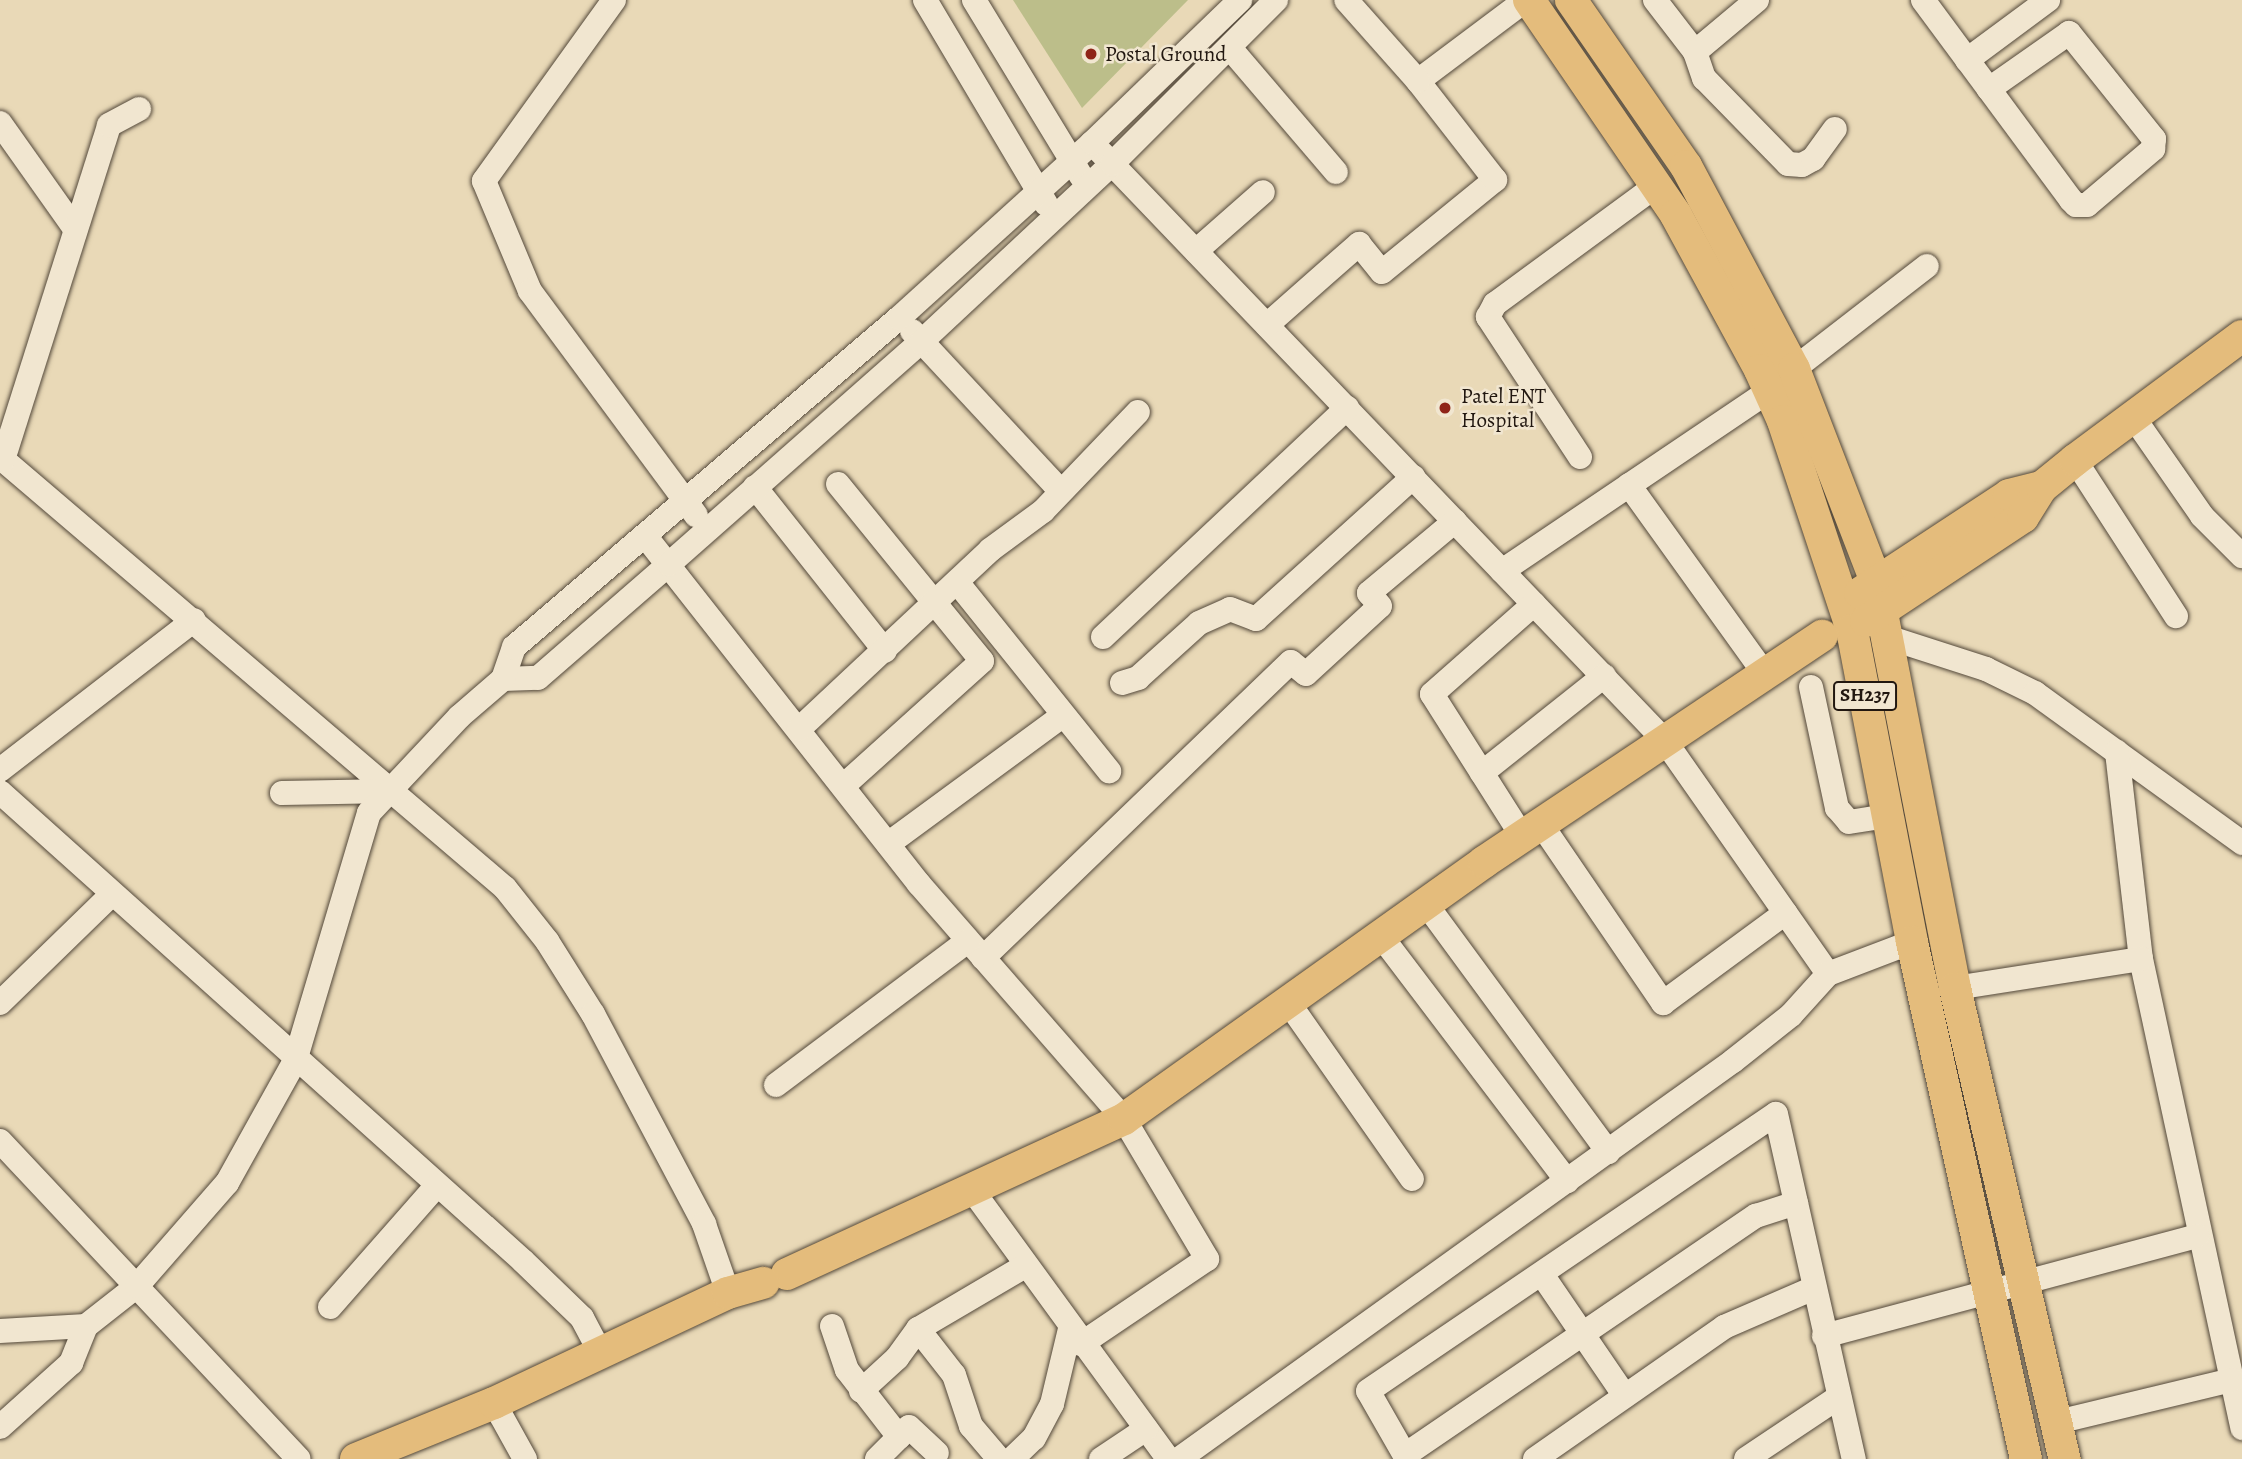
<!DOCTYPE html>
<style>
body{margin:0}
#map{position:relative;width:2242px;height:1459px;overflow:hidden;background:#e9d9b7;font-family:Alegreya,serif}
div>[style]{position:absolute}
.green>*{inset:0;background:#bcbe8a}
.roads{filter:drop-shadow(0 0 2px #53483a) drop-shadow(0 0 2px #53483a)}
.minor>*{height:24px;margin:-12px;padding:0 12px;transform-origin:12px;border-radius:12px;background:#f1e6d0}
.major>*{height:32px;margin:-16px;padding:0 16px;transform-origin:16px;border-radius:16px;background:#e4bc7c}
.dots>*{width:19px;height:19px;translate:-50% -50%;box-sizing:border-box;border:4px solid #f1e6d0;border-radius:50%}
span{translate:-50% -50%;white-space:nowrap;text-align:center;line-height:1.15;-webkit-text-stroke:5px #f1e6d0;paint-order:stroke}
.shield-label span{padding:2px 5px;background:#f1e6d0;border:2px solid;border-radius:5px;-webkit-text-stroke-width:0}
.shield-label{font-size:19px;color:#211710;font-weight:700}
.poi-label{font-size:21px;color:#211710}
.left{translate:0 -50%;text-align:left}
</style>
<div id="map">
<div class="green">
<i style="clip-path:polygon(1013px 0,1188px 0,1082px 108px)"></i>
</div>
<div class="roads">
<div class="minor">
<i style="left:614px;top:0;width:223px;rotate:125.7deg"></i>
<i style="left:484px;top:181px;width:119px;rotate:67.3deg"></i>
<i style="left:530px;top:291px;width:279px;rotate:53.5deg"></i>
<i style="left:925px;top:0;width:237px;rotate:59.3deg"></i>
<i style="left:974px;top:0;width:206px;rotate:58.7deg"></i>
<i style="left:1655px;top:0;width:66px;rotate:52.4deg"></i>
<i style="left:1695px;top:52px;width:81px;rotate:-40deg"></i>
<i style="left:1923px;top:0;width:249px;rotate:53.5deg"></i>
<i style="left:2071px;top:200px;width:7px;rotate:45deg"></i>
<i style="left:2076px;top:205px;width:11px"></i>
<i style="left:2087px;top:205px;width:87px;rotate:-40.3deg"></i>
<i style="left:2153px;top:149px;width:10px;rotate:-84deg"></i>
<i style="left:2154px;top:139px;width:136px;rotate:-128.7deg"></i>
<i style="left:2069px;top:33px;width:98px;rotate:145deg"></i>
<i style="left:1230px;top:48px;width:163px;rotate:49.5deg"></i>
<i style="left:1695px;top:52px;width:28px;rotate:71deg"></i>
<i style="left:1704px;top:78px;width:120px;rotate:45.7deg"></i>
<i style="left:1788px;top:164px;width:14px;rotate:4deg"></i>
<i style="left:1802px;top:165px;width:13px;rotate:-29deg"></i>
<i style="left:1813px;top:159px;width:37px;rotate:-54deg"></i>
<i style="left:1967px;top:60px;width:101px;rotate:-36.5deg"></i>
<i style="left:1418px;top:81px;width:135px;rotate:-36.9deg"></i>
<i style="left:0;top:123px;width:130px;rotate:54.7deg"></i>
<i style="left:1092px;top:143px;width:828px;rotate:46.22deg"></i>
<i style="left:1665px;top:741px;width:284px;rotate:55deg"></i>
<i style="left:1196px;top:251px;width:89px;rotate:-41.4deg"></i>
<i style="left:1267px;top:325px;width:123px;rotate:-41.4deg"></i>
<i style="left:1359px;top:244px;width:36px;rotate:51deg"></i>
<i style="left:1382px;top:272px;width:146px;rotate:-39.2deg"></i>
<i style="left:1495px;top:180px;width:125px;rotate:-127.9deg"></i>
<i style="left:1418px;top:81px;width:108px;rotate:-131.6deg"></i>
<i style="left:912px;top:331px;width:217px;rotate:47.1deg"></i>
<i style="left:1794px;top:369px;width:168px;rotate:-37.8deg"></i>
<i style="left:2134px;top:418px;width:119px;rotate:55.2deg"></i>
<i style="left:2202px;top:516px;width:57px;rotate:45deg"></i>
<i style="left:0;top:457px;width:664px;rotate:40.48deg"></i>
<i style="left:505px;top:888px;width:68px;rotate:51.6deg"></i>
<i style="left:547px;top:941px;width:86px;rotate:57.8deg"></i>
<i style="left:593px;top:1014px;width:238px;rotate:62.1deg"></i>
<i style="left:704px;top:1224px;width:73px;rotate:70.8deg"></i>
<i style="left:1580px;top:457px;width:168px;rotate:-123.3deg"></i>
<i style="left:1488px;top:317px;width:15px;rotate:-62deg"></i>
<i style="left:1495px;top:304px;width:201px;rotate:-36.3deg"></i>
<i style="left:3px;top:460px;width:351px;rotate:-72.4deg"></i>
<i style="left:109px;top:125px;width:34px;rotate:-28deg"></i>
<i style="left:2075px;top:460px;width:186px;rotate:57.1deg"></i>
<i style="left:838px;top:484px;width:228px;rotate:50.9deg"></i>
<i style="left:982px;top:661px;width:187px;rotate:138deg"></i>
<i style="left:1629px;top:485px;width:233px;rotate:54.3deg"></i>
<i style="left:755px;top:487px;width:209px;rotate:51.6deg"></i>
<i style="left:646px;top:537px;width:442px;rotate:51.8deg"></i>
<i style="left:919px;top:884px;width:312px;rotate:48.9deg"></i>
<i style="left:1124px;top:1119px;width:163px;rotate:59.3deg"></i>
<i style="left:1207px;top:1259px;width:152px;rotate:146deg"></i>
<i style="left:1502px;top:571px;width:323px;rotate:-34deg"></i>
<i style="left:957px;top:582px;width:243px;rotate:51.2deg"></i>
<i style="left:1103px;top:637px;width:335px;rotate:-43.2deg"></i>
<i style="left:1890px;top:638px;width:101px;rotate:17.9deg"></i>
<i style="left:1986px;top:669px;width:55px;rotate:26.1deg"></i>
<i style="left:2035px;top:693px;width:256px;rotate:35.9deg"></i>
<i style="left:503px;top:679px;width:35px;rotate:-2deg"></i>
<i style="left:538px;top:678px;width:174px;rotate:-41deg"></i>
<i style="left:669px;top:564px;width:336px;rotate:-41.4deg"></i>
<i style="left:921px;top:342px;width:261px;rotate:-43deg"></i>
<i style="left:1112px;top:164px;width:232px;rotate:-45deg"></i>
<i style="left:1122px;top:683px;width:17px;rotate:-17deg"></i>
<i style="left:1138px;top:678px;width:82px;rotate:-42deg"></i>
<i style="left:1199px;top:623px;width:34px;rotate:-24deg"></i>
<i style="left:1230px;top:609px;width:28px;rotate:21deg"></i>
<i style="left:1256px;top:619px;width:212px;rotate:-42.1deg"></i>
<i style="left:1811px;top:687px;width:124px;rotate:77.9deg"></i>
<i style="left:1837px;top:808px;width:18px;rotate:49deg"></i>
<i style="left:1849px;top:822px;width:39px;rotate:-9deg"></i>
<i style="left:799px;top:729px;width:262px;rotate:-43.1deg"></i>
<i style="left:990px;top:550px;width:66px;rotate:-36.3deg"></i>
<i style="left:1043px;top:511px;width:137px;rotate:-46.2deg"></i>
<i style="left:2117px;top:752px;width:208px;rotate:83.4deg"></i>
<i style="left:2141px;top:959px;width:480px;rotate:77.8deg"></i>
<i style="left:0;top:770px;width:245px;rotate:-37.7deg"></i>
<i style="left:1482px;top:773px;width:156px;rotate:-38.5deg"></i>
<i style="left:0;top:792px;width:702px;rotate:41.88deg"></i>
<i style="left:523px;top:1261px;width:82px;rotate:44deg"></i>
<i style="left:582px;top:1318px;width:36px;rotate:62deg"></i>
<i style="left:282px;top:793px;width:110px;rotate:-1deg"></i>
<i style="left:1541px;top:824px;width:217px;rotate:55.7deg"></i>
<i style="left:1663px;top:1003px;width:152px;rotate:-36.4deg"></i>
<i style="left:1522px;top:836px;width:168px;rotate:-122.4deg"></i>
<i style="left:1432px;top:694px;width:136px;rotate:-41.4deg"></i>
<i style="left:888px;top:844px;width:216px;rotate:-36.3deg"></i>
<i style="left:1426px;top:904px;width:308px;rotate:53.7deg"></i>
<i style="left:1381px;top:936px;width:308px;rotate:52.8deg"></i>
<i style="left:983px;top:958px;width:427px;rotate:-43.9deg"></i>
<i style="left:1291px;top:662px;width:19px;rotate:39deg"></i>
<i style="left:1306px;top:674px;width:100px;rotate:-42.6deg"></i>
<i style="left:1380px;top:606px;width:17px;rotate:-130deg"></i>
<i style="left:1369px;top:593px;width:112px;rotate:-39.9deg"></i>
<i style="left:1955px;top:988px;width:188px;rotate:-8.9deg"></i>
<i style="left:1288px;top:1002px;width:216px;rotate:55deg"></i>
<i style="left:0;top:1003px;width:156px;rotate:-44.2deg"></i>
<i style="left:776px;top:1085px;width:240px;rotate:-36.9deg"></i>
<i style="left:0;top:1141px;width:436px;rotate:46.8deg"></i>
<i style="left:970px;top:1187px;width:336px;rotate:53.9deg"></i>
<i style="left:1543px;top:1276px;width:145px;rotate:55.7deg"></i>
<i style="left:330px;top:1307px;width:162px;rotate:-48.7deg"></i>
<i style="left:832px;top:1326px;width:46px;rotate:71.2deg"></i>
<i style="left:847px;top:1370px;width:85px;rotate:52.2deg"></i>
<i style="left:918px;top:1329px;width:58px;rotate:52deg"></i>
<i style="left:954px;top:1375px;width:54px;rotate:71.6deg"></i>
<i style="left:971px;top:1426px;width:43px;rotate:49.7deg"></i>
<i style="left:0;top:1331px;width:86px;rotate:-3.3deg"></i>
<i style="left:86px;top:1326px;width:65px;rotate:-38.1deg"></i>
<i style="left:137px;top:1286px;width:137px;rotate:-48.9deg"></i>
<i style="left:227px;top:1183px;width:140px;rotate:-60.9deg"></i>
<i style="left:295px;top:1061px;width:259px;rotate:-73.4deg"></i>
<i style="left:369px;top:813px;width:132px;rotate:-46.8deg"></i>
<i style="left:459px;top:717px;width:58px;rotate:-40.8deg"></i>
<i style="left:503px;top:679px;width:34px;rotate:-71deg"></i>
<i style="left:514px;top:647px;width:506px;rotate:-40.52deg"></i>
<i style="left:899px;top:318px;width:261px;rotate:-42.2deg"></i>
<i style="left:1092px;top:143px;width:206px;rotate:-44deg"></i>
<i style="left:1824px;top:1336px;width:387px;rotate:-15deg"></i>
<i style="left:861px;top:1391px;width:49px;rotate:-42.5deg"></i>
<i style="left:897px;top:1358px;width:36px;rotate:-54deg"></i>
<i style="left:918px;top:1329px;width:124px;rotate:-30.5deg"></i>
<i style="left:494px;top:1403px;width:64px;rotate:61deg"></i>
<i style="left:2057px;top:1422px;width:180px;rotate:-13.5deg"></i>
<i style="left:0;top:1427px;width:96px;rotate:-42deg"></i>
<i style="left:71px;top:1363px;width:40px;rotate:-68deg"></i>
<i style="left:1405px;top:1455px;width:425px;rotate:-34.3deg"></i>
<i style="left:1756px;top:1216px;width:42px;rotate:-18deg"></i>
<i style="left:877px;top:1459px;width:45px;rotate:-45deg"></i>
<i style="left:909px;top:1427px;width:38px;rotate:43deg"></i>
<i style="left:1012px;top:1459px;width:30px;rotate:-44deg"></i>
<i style="left:1034px;top:1438px;width:38px;rotate:-62deg"></i>
<i style="left:1052px;top:1404px;width:77px;rotate:-76.5deg"></i>
<i style="left:1101px;top:1459px;width:54px;rotate:-33.7deg"></i>
<i style="left:1179px;top:1459px;width:682px;rotate:-35.69deg"></i>
<i style="left:1733px;top:1061px;width:74px;rotate:-38.4deg"></i>
<i style="left:1791px;top:1015px;width:55px;rotate:-47.9deg"></i>
<i style="left:1828px;top:974px;width:90px;rotate:-20.9deg"></i>
<i style="left:1407px;top:1459px;width:78px;rotate:-119.8deg"></i>
<i style="left:1368px;top:1391px;width:493px;rotate:-34.2deg"></i>
<i style="left:1776px;top:1114px;width:354px;rotate:77.3deg"></i>
<i style="left:1535px;top:1459px;width:231px;rotate:-34.9deg"></i>
<i style="left:1724px;top:1327px;width:98px;rotate:-23.4deg"></i>
<i style="left:1746px;top:1459px;width:112px;rotate:-33.7deg"></i>
</div>
<div class="major">
<i style="left:1529px;top:0;width:260px;rotate:55.6deg"></i>
<i style="left:1676px;top:215px;width:176px;rotate:61.5deg"></i>
<i style="left:1760px;top:370px;width:56px;rotate:65.7deg"></i>
<i style="left:1783px;top:421px;width:220px;rotate:71.7deg"></i>
<i style="left:1852px;top:630px;width:318px;rotate:79.1deg"></i>
<i style="left:1912px;top:942px;width:529px;rotate:77.57deg"></i>
<i style="left:1571px;top:0;width:202px;rotate:55.3deg"></i>
<i style="left:1686px;top:166px;width:230px;rotate:62deg"></i>
<i style="left:1794px;top:369px;width:228px;rotate:68.9deg"></i>
<i style="left:1876px;top:582px;width:414px;rotate:79deg"></i>
<i style="left:1955px;top:988px;width:484px;rotate:76.9deg"></i>
<i style="left:1860px;top:593px;width:178px;rotate:-33.3deg"></i>
<i style="left:2009px;top:495px;width:34px;rotate:-14deg"></i>
<i style="left:1866px;top:621px;width:188px;rotate:-33.5deg"></i>
<i style="left:2023px;top:517px;width:36px;rotate:-58deg"></i>
<i style="left:2042px;top:487px;width:43px;rotate:-39.3deg"></i>
<i style="left:2075px;top:460px;width:208px;rotate:-36.6deg"></i>
<i style="left:787px;top:1274px;width:371px;rotate:-24.7deg"></i>
<i style="left:1124px;top:1119px;width:442px;rotate:-35.5deg"></i>
<i style="left:1484px;top:862px;width:407px;rotate:-33.8deg"></i>
<i style="left:356px;top:1459px;width:149px;rotate:-22.1deg"></i>
<i style="left:494px;top:1403px;width:259px;rotate:-25.2deg"></i>
<i style="left:728px;top:1293px;width:37px;rotate:-16deg"></i>
</div>
</div>
<div class="dots">
<i style="left:1091px;top:54px;background:#8f2418"></i>
<i style="left:1445px;top:408px;background:#8f2418"></i>
</div>
<div class="shield-label">
<span style="left:1865px;top:696px">SH237</span>
</div>
<div class="poi-label">
<span class="left" style="left:1105px;top:54px">Postal Ground</span>
<span class="left" style="left:1461px;top:408px">Patel ENT<br>Hospital</span>
</div>
</div>
